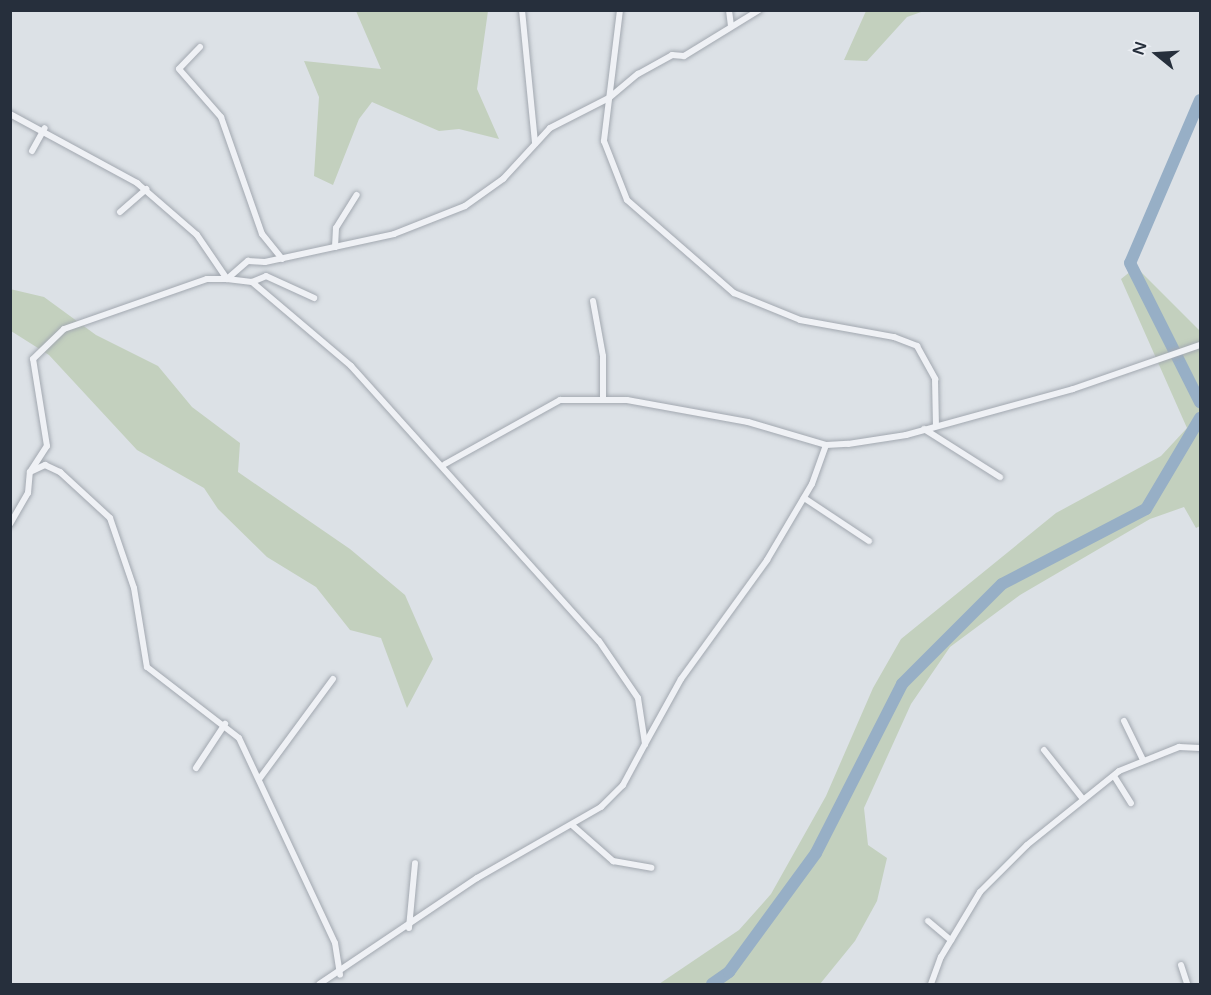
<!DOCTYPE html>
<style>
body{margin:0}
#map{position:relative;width:1211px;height:995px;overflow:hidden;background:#dce1e6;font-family:"Varela Round",sans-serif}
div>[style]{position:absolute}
.green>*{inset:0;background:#c3d0be}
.river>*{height:12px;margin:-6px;padding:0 6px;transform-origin:6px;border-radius:6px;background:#97afc6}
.roads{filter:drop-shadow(0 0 2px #a2a8b0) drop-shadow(0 0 2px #a2a8b0)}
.street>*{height:6px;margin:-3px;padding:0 3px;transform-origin:3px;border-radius:3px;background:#eff1f5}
span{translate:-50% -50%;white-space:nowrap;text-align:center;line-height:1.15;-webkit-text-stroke:4.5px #eceff4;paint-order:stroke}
.frame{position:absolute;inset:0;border:12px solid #262f3c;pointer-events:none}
.north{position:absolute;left:1127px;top:24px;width:60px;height:60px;-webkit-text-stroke:4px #eceff4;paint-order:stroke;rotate:288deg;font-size:16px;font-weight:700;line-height:24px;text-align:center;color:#262f3c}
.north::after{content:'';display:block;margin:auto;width:21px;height:27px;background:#262f3c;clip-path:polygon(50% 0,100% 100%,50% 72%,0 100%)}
</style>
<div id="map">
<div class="green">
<i style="clip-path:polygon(434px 11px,488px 11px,477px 89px,499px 139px,459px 129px,439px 131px,372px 102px,359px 119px,333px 185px,314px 176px,319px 97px,304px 61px,381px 69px,356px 11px)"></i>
<i style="clip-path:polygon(866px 11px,866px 10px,924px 11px,907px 17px,867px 61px,844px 60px)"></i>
<i style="clip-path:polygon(1136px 267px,1200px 331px,1200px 526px,1196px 528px,1184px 507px,1150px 519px,1020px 595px,950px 647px,911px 704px,864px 808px,868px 845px,887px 858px,877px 901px,855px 941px,820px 984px,659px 984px,739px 930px,771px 894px,826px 796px,873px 688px,901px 639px,1056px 513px,1161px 456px,1187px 428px,1121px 279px)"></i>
<i style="clip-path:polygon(10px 289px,44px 297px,96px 335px,158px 366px,192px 407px,240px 443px,238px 472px,350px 549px,405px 595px,433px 659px,407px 708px,381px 638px,350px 630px,316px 587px,267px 557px,218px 509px,204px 488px,137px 450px,49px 355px,11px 331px)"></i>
</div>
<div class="river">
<i style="left:1200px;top:100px;width:177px;rotate:113.2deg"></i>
<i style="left:1130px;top:263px;width:156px;rotate:63.3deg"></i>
<i style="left:712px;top:984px;width:21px;rotate:-35deg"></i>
<i style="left:729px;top:972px;width:147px;rotate:-53.8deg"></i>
<i style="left:816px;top:853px;width:190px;rotate:-63deg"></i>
<i style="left:902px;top:684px;width:141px;rotate:-45deg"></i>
<i style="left:1002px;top:584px;width:162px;rotate:-27.5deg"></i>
<i style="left:1146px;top:509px;width:106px;rotate:-59.3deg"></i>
</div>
<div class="roads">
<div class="street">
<i style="left:522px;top:10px;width:134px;rotate:84.4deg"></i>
<i style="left:620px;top:10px;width:132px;rotate:97deg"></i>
<i style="left:604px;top:141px;width:63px;rotate:68.7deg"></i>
<i style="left:627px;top:200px;width:142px;rotate:41deg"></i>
<i style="left:734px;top:293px;width:71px;rotate:22.2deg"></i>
<i style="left:800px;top:320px;width:96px;rotate:10.3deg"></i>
<i style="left:894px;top:337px;width:25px;rotate:21deg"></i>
<i style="left:917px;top:346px;width:38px;rotate:61deg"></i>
<i style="left:935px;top:379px;width:46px;rotate:88.8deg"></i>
<i style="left:729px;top:10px;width:16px;rotate:83deg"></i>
<i style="left:200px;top:47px;width:30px;rotate:134deg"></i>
<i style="left:179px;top:69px;width:64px;rotate:48.8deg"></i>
<i style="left:221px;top:117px;width:124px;rotate:70.7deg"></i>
<i style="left:262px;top:234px;width:32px;rotate:51deg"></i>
<i style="left:10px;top:114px;width:145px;rotate:28.5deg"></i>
<i style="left:137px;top:183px;width:79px;rotate:40.9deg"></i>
<i style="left:197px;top:235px;width:53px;rotate:55.7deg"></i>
<i style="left:227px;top:279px;width:25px;rotate:7deg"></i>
<i style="left:252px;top:282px;width:130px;rotate:40.3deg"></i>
<i style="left:351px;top:366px;width:370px;rotate:48deg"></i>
<i style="left:599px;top:641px;width:69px;rotate:55.6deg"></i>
<i style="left:638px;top:698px;width:47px;rotate:81.3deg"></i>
<i style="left:645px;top:744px;width:47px;rotate:118.2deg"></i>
<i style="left:623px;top:785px;width:31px;rotate:135deg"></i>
<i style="left:601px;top:807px;width:143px;rotate:150.2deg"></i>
<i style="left:477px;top:878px;width:190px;rotate:146.1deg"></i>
<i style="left:32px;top:151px;width:26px;rotate:-61deg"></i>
<i style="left:120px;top:212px;width:35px;rotate:-41deg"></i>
<i style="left:335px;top:247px;width:19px;rotate:-87deg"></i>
<i style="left:336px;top:228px;width:39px;rotate:-58deg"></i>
<i style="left:252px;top:282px;width:15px;rotate:-23deg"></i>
<i style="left:266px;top:276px;width:53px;rotate:24.6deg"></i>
<i style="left:593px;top:301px;width:56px;rotate:79.7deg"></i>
<i style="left:603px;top:356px;width:43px;rotate:90deg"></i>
<i style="left:924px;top:429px;width:90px;rotate:32.3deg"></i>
<i style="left:445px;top:464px;width:132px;rotate:-29.1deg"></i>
<i style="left:560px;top:400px;width:67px"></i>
<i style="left:627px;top:400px;width:123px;rotate:10.3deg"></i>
<i style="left:748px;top:422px;width:81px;rotate:16.4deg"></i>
<i style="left:826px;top:445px;width:22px;rotate:-3deg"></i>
<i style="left:848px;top:444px;width:59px;rotate:-8.8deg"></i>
<i style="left:906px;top:435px;width:173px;rotate:-15.4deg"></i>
<i style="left:1073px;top:389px;width:134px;rotate:-19.1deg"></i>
<i style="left:30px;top:472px;width:17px;rotate:-25deg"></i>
<i style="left:45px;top:465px;width:17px;rotate:25deg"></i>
<i style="left:60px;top:472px;width:68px;rotate:42.6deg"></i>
<i style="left:110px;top:518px;width:74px;rotate:71.1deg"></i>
<i style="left:134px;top:588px;width:80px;rotate:80.7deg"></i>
<i style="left:147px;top:667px;width:116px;rotate:37.7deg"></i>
<i style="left:239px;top:738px;width:226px;rotate:64.9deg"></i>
<i style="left:335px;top:943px;width:32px;rotate:81deg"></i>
<i style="left:804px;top:498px;width:78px;rotate:33.5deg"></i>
<i style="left:10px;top:524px;width:36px;rotate:-60deg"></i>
<i style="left:28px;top:493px;width:21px;rotate:-85deg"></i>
<i style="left:30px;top:472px;width:31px;rotate:-57deg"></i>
<i style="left:47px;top:446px;width:88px;rotate:-99.1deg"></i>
<i style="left:33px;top:359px;width:43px;rotate:-44.1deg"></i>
<i style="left:64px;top:329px;width:151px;rotate:-19.3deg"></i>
<i style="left:207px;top:279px;width:20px"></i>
<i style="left:227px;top:279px;width:28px;rotate:-41deg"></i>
<i style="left:248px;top:261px;width:17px;rotate:3deg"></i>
<i style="left:265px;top:262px;width:132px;rotate:-12.2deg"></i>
<i style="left:394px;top:234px;width:76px;rotate:-21.5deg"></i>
<i style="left:465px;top:206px;width:47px;rotate:-35.4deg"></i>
<i style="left:503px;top:179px;width:69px;rotate:-47.3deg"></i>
<i style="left:550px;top:128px;width:66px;rotate:-27deg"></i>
<i style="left:609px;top:98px;width:38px;rotate:-40deg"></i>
<i style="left:638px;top:74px;width:39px;rotate:-29deg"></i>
<i style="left:672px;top:55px;width:12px;rotate:5deg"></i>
<i style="left:684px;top:56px;width:88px;rotate:-31.5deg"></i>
<i style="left:1124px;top:721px;width:43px;rotate:64deg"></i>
<i style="left:645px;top:744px;width:74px;rotate:-61deg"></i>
<i style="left:681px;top:679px;width:147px;rotate:-54.1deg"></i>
<i style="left:767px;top:560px;width:88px;rotate:-59.4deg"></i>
<i style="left:812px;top:484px;width:41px;rotate:-70.3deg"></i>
<i style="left:1044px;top:750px;width:63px;rotate:51.5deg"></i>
<i style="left:196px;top:768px;width:53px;rotate:-56.6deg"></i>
<i style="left:1114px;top:776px;width:32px;rotate:58deg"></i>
<i style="left:260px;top:778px;width:123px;rotate:-53.6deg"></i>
<i style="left:572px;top:825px;width:55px;rotate:41.3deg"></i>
<i style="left:613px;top:861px;width:39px;rotate:10deg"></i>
<i style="left:928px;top:921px;width:30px;rotate:40deg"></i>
<i style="left:409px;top:928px;width:65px;rotate:-84.7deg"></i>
<i style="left:1181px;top:965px;width:20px;rotate:72deg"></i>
<i style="left:931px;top:984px;width:29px;rotate:-70deg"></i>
<i style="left:941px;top:957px;width:76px;rotate:-59deg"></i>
<i style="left:980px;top:892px;width:66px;rotate:-45deg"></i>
<i style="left:1027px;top:845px;width:118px;rotate:-38.8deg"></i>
<i style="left:1119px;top:771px;width:65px;rotate:-21.8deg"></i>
<i style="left:1179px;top:747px;width:21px;rotate:3deg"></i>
</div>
</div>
<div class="frame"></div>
<div class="north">N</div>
</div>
